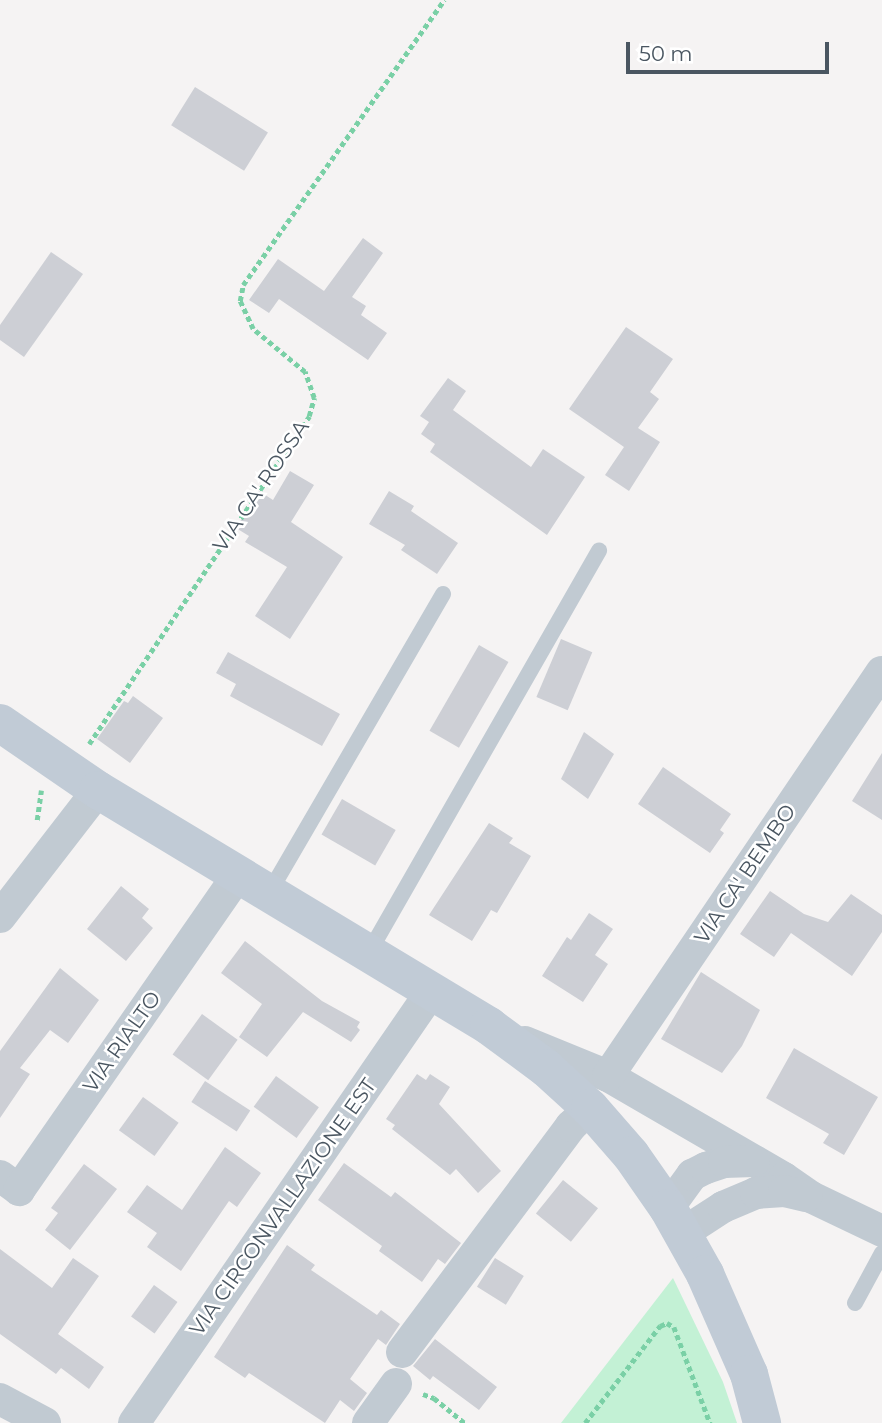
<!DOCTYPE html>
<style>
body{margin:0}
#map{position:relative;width:882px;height:1423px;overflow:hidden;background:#f5f3f3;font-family:Montserrat,sans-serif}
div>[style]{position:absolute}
.green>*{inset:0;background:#c3f1d5}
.building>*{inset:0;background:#cdcfd5;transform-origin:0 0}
.path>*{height:4.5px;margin-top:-2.25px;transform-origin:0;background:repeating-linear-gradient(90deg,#7ad0a6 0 5px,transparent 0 8.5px)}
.lane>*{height:16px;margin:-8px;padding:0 8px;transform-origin:8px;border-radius:8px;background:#c1cad2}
.street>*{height:32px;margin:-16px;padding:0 16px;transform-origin:16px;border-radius:16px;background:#c1cad2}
.secondary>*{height:38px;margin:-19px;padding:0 19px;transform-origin:19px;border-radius:19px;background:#c1cbd6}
span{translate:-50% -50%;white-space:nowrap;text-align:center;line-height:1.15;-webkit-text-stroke:5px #fff;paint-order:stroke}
.street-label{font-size:21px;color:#4a5661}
.scale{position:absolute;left:626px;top:42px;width:203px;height:32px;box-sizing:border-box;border:4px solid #4a5661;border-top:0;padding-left:9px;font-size:21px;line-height:24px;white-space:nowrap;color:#4a5661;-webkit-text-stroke:5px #fff;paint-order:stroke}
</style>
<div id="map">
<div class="green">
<i style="clip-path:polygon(673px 1278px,723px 1382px,737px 1423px,561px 1423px)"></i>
</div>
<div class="building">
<i style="left:195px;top:87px;width:86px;height:45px;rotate:32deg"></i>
<i style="clip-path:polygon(363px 238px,383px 253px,352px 297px,366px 306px,361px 315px,387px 333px,368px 360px,279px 299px,269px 313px,249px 300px,278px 259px,324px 291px)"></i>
<i style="clip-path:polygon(51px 252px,83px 274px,24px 357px,0 340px,0 325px)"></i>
<i style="clip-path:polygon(626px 327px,673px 359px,650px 392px,659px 399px,638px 428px,660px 442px,629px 491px,605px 475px,624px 447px,569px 409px)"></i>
<i style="clip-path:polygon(448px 378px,466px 391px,453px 410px,531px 467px,543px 449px,585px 477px,547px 535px,430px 452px,435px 444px,421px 434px,429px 422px,420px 416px)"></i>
<i style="clip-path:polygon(290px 471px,314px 485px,291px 522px,343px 557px,290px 639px,255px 616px,287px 567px,245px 542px,249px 536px,236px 528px,259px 491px,273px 500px)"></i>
<i style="clip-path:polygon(389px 491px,414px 506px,411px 511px,458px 543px,437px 574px,401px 550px,405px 545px,369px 524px)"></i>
<i style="left:561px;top:639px;width:34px;height:63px;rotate:23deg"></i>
<i style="left:479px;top:645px;width:34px;height:99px;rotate:30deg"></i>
<i style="clip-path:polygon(228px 652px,340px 714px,322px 746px,230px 696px,236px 684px,216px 673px)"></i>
<i style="clip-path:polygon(133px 696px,163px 718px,130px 763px,97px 739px,124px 701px,128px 703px)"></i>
<i style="clip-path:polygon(584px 732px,614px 754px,588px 799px,561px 779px)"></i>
<i style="clip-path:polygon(882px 753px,882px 820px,852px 801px)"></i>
<i style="clip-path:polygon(663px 767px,731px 814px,720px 830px,724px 833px,710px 853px,638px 804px)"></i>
<i style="left:342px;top:799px;width:62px;height:41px;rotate:30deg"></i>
<i style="clip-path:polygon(489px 823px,513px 838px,509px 843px,531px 856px,497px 913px,491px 910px,472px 941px,429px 915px)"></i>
<i style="clip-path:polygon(121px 886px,149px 909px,142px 918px,153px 928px,126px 961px,87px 929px)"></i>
<i style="clip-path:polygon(770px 891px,804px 914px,828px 922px,851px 894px,882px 915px,882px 932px,852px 976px,791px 933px,774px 957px,740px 934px)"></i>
<i style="clip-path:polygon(589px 913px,613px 929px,595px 955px,608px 964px,583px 1002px,542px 976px,567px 937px,571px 940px)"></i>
<i style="clip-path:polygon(245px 941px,322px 1001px,360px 1022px,357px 1027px,360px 1030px,351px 1042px,303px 1012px,267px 1057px,239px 1037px,262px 1004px,221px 973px)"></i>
<i style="clip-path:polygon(60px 968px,99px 1000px,68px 1043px,50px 1030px,20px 1068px,30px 1074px,0 1118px,0 1051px)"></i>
<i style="clip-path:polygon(701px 972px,760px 1010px,742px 1046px,722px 1073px,661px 1039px)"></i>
<i style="left:202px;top:1014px;width:44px;height:50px;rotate:36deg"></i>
<i style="clip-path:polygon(794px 1048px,878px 1097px,844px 1155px,823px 1143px,829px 1134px,766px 1098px)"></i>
<i style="clip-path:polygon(417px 1074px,426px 1080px,430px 1074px,450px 1087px,439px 1104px,501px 1171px,478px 1193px,456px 1169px,450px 1175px,392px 1129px,395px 1125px,386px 1119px)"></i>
<i style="left:276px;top:1076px;width:53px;height:38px;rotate:36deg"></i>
<i style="left:205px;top:1081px;width:54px;height:25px;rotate:33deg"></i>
<i style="left:143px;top:1097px;width:44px;height:41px;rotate:36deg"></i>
<i style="clip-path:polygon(225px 1147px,261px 1173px,237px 1207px,229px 1201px,181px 1271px,147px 1247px,157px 1233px,127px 1212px,147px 1185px,182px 1210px)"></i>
<i style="clip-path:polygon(344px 1163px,391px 1197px,395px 1192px,461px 1243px,445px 1264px,438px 1259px,422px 1282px,379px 1251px,382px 1246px,318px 1200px)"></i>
<i style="clip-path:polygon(84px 1164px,117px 1189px,70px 1250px,45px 1230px,58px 1213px,51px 1208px)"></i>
<i style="left:563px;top:1180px;width:45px;height:43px;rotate:39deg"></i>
<i style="clip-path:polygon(287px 1245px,315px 1265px,311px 1270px,314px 1272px,377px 1315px,381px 1310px,400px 1324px,386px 1345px,378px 1339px,350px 1379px,367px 1393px,354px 1411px,340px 1400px,325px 1423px,249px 1373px,245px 1378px,214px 1357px)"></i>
<i style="clip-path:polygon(0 1249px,52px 1288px,73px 1258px,99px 1276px,58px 1334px,104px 1367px,89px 1389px,61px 1368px,56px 1374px,0 1334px)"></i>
<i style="left:495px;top:1258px;width:34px;height:34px;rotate:32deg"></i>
<i style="left:154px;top:1285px;width:29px;height:39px;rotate:36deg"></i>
<i style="clip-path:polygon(435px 1339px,497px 1387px,479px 1410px,433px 1376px,430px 1380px,413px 1366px)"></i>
</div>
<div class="path">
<i style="left:89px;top:744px;width:395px;rotate:-56.1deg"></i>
<i style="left:309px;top:416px;width:19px;rotate:-74deg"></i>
<i style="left:314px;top:398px;width:28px;rotate:-109deg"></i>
<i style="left:305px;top:372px;width:67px;rotate:-140.4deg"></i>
<i style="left:253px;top:329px;width:31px;rotate:-115deg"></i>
<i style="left:240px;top:301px;width:16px;rotate:-79deg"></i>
<i style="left:243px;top:285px;width:349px;rotate:-54.8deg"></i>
<i style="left:37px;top:820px;width:30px;rotate:-82deg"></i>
<i style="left:423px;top:1394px;width:12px;rotate:20deg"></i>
<i style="left:434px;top:1398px;width:40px;rotate:39deg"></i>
<i style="left:585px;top:1423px;width:123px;rotate:-52.3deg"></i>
<i style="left:660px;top:1326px;width:8px;rotate:-23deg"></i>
<i style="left:667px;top:1323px;width:8px;rotate:30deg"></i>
<i style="left:674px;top:1327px;width:103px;rotate:69.4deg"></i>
</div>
<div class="lane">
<i style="left:269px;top:893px;width:346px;rotate:-59.8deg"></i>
<i style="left:368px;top:954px;width:465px;rotate:-60.2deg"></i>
<i style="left:855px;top:1303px;width:57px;rotate:-61.6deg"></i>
</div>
<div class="street">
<i style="left:0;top:917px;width:160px;rotate:-52.3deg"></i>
<i style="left:525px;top:1042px;width:90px;rotate:22.3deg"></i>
<i style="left:608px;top:1076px;width:203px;rotate:30.1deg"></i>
<i style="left:784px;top:1178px;width:33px;rotate:35deg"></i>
<i style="left:811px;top:1197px;width:79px;rotate:25.6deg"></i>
<i style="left:608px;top:1076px;width:488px;rotate:-55.9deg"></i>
<i style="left:0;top:1176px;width:24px;rotate:36deg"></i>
<i style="left:19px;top:1190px;width:384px;rotate:-55.2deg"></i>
<i style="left:668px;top:1208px;width:41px;rotate:-54deg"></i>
<i style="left:692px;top:1175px;width:16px;rotate:-27deg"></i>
<i style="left:706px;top:1168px;width:19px;rotate:-18deg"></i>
<i style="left:724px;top:1162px;width:30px;rotate:-2deg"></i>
<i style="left:683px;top:1233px;width:48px;rotate:-33deg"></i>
<i style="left:723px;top:1207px;width:36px;rotate:-23deg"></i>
<i style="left:756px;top:1193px;width:28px;rotate:-4deg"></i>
<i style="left:784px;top:1191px;width:23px;rotate:13deg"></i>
<i style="left:402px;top:1352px;width:282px;rotate:-53.2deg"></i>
<i style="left:571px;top:1126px;width:26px;rotate:-43deg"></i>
<i style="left:0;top:1399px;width:51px;rotate:28.1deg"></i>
<i style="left:134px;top:1423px;width:523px;rotate:-55.43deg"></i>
<i style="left:368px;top:1423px;width:48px;rotate:-54.3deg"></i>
</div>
<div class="secondary">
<i style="left:0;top:723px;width:119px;rotate:34.4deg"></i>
<i style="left:98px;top:790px;width:457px;rotate:31.1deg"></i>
<i style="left:489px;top:1026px;width:71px;rotate:36.4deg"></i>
<i style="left:546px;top:1068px;width:59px;rotate:42.3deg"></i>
<i style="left:590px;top:1108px;width:62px;rotate:48.9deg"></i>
<i style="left:631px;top:1155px;width:65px;rotate:55.1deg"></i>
<i style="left:668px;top:1208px;width:76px;rotate:60.7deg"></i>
<i style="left:705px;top:1274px;width:109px;rotate:66.3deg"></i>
<i style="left:749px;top:1374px;width:51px;rotate:75.1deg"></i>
</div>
<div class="street-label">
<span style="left:261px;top:486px;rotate:-56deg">VIA CA' ROSSA</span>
<span style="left:745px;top:874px;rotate:-56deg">VIA CA' BEMBO</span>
<span style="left:122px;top:1042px;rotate:-55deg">VIA RIALTO</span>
<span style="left:283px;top:1207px;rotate:-55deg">VIA CIRCONVALLAZIONE EST</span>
</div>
<div class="scale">50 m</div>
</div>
